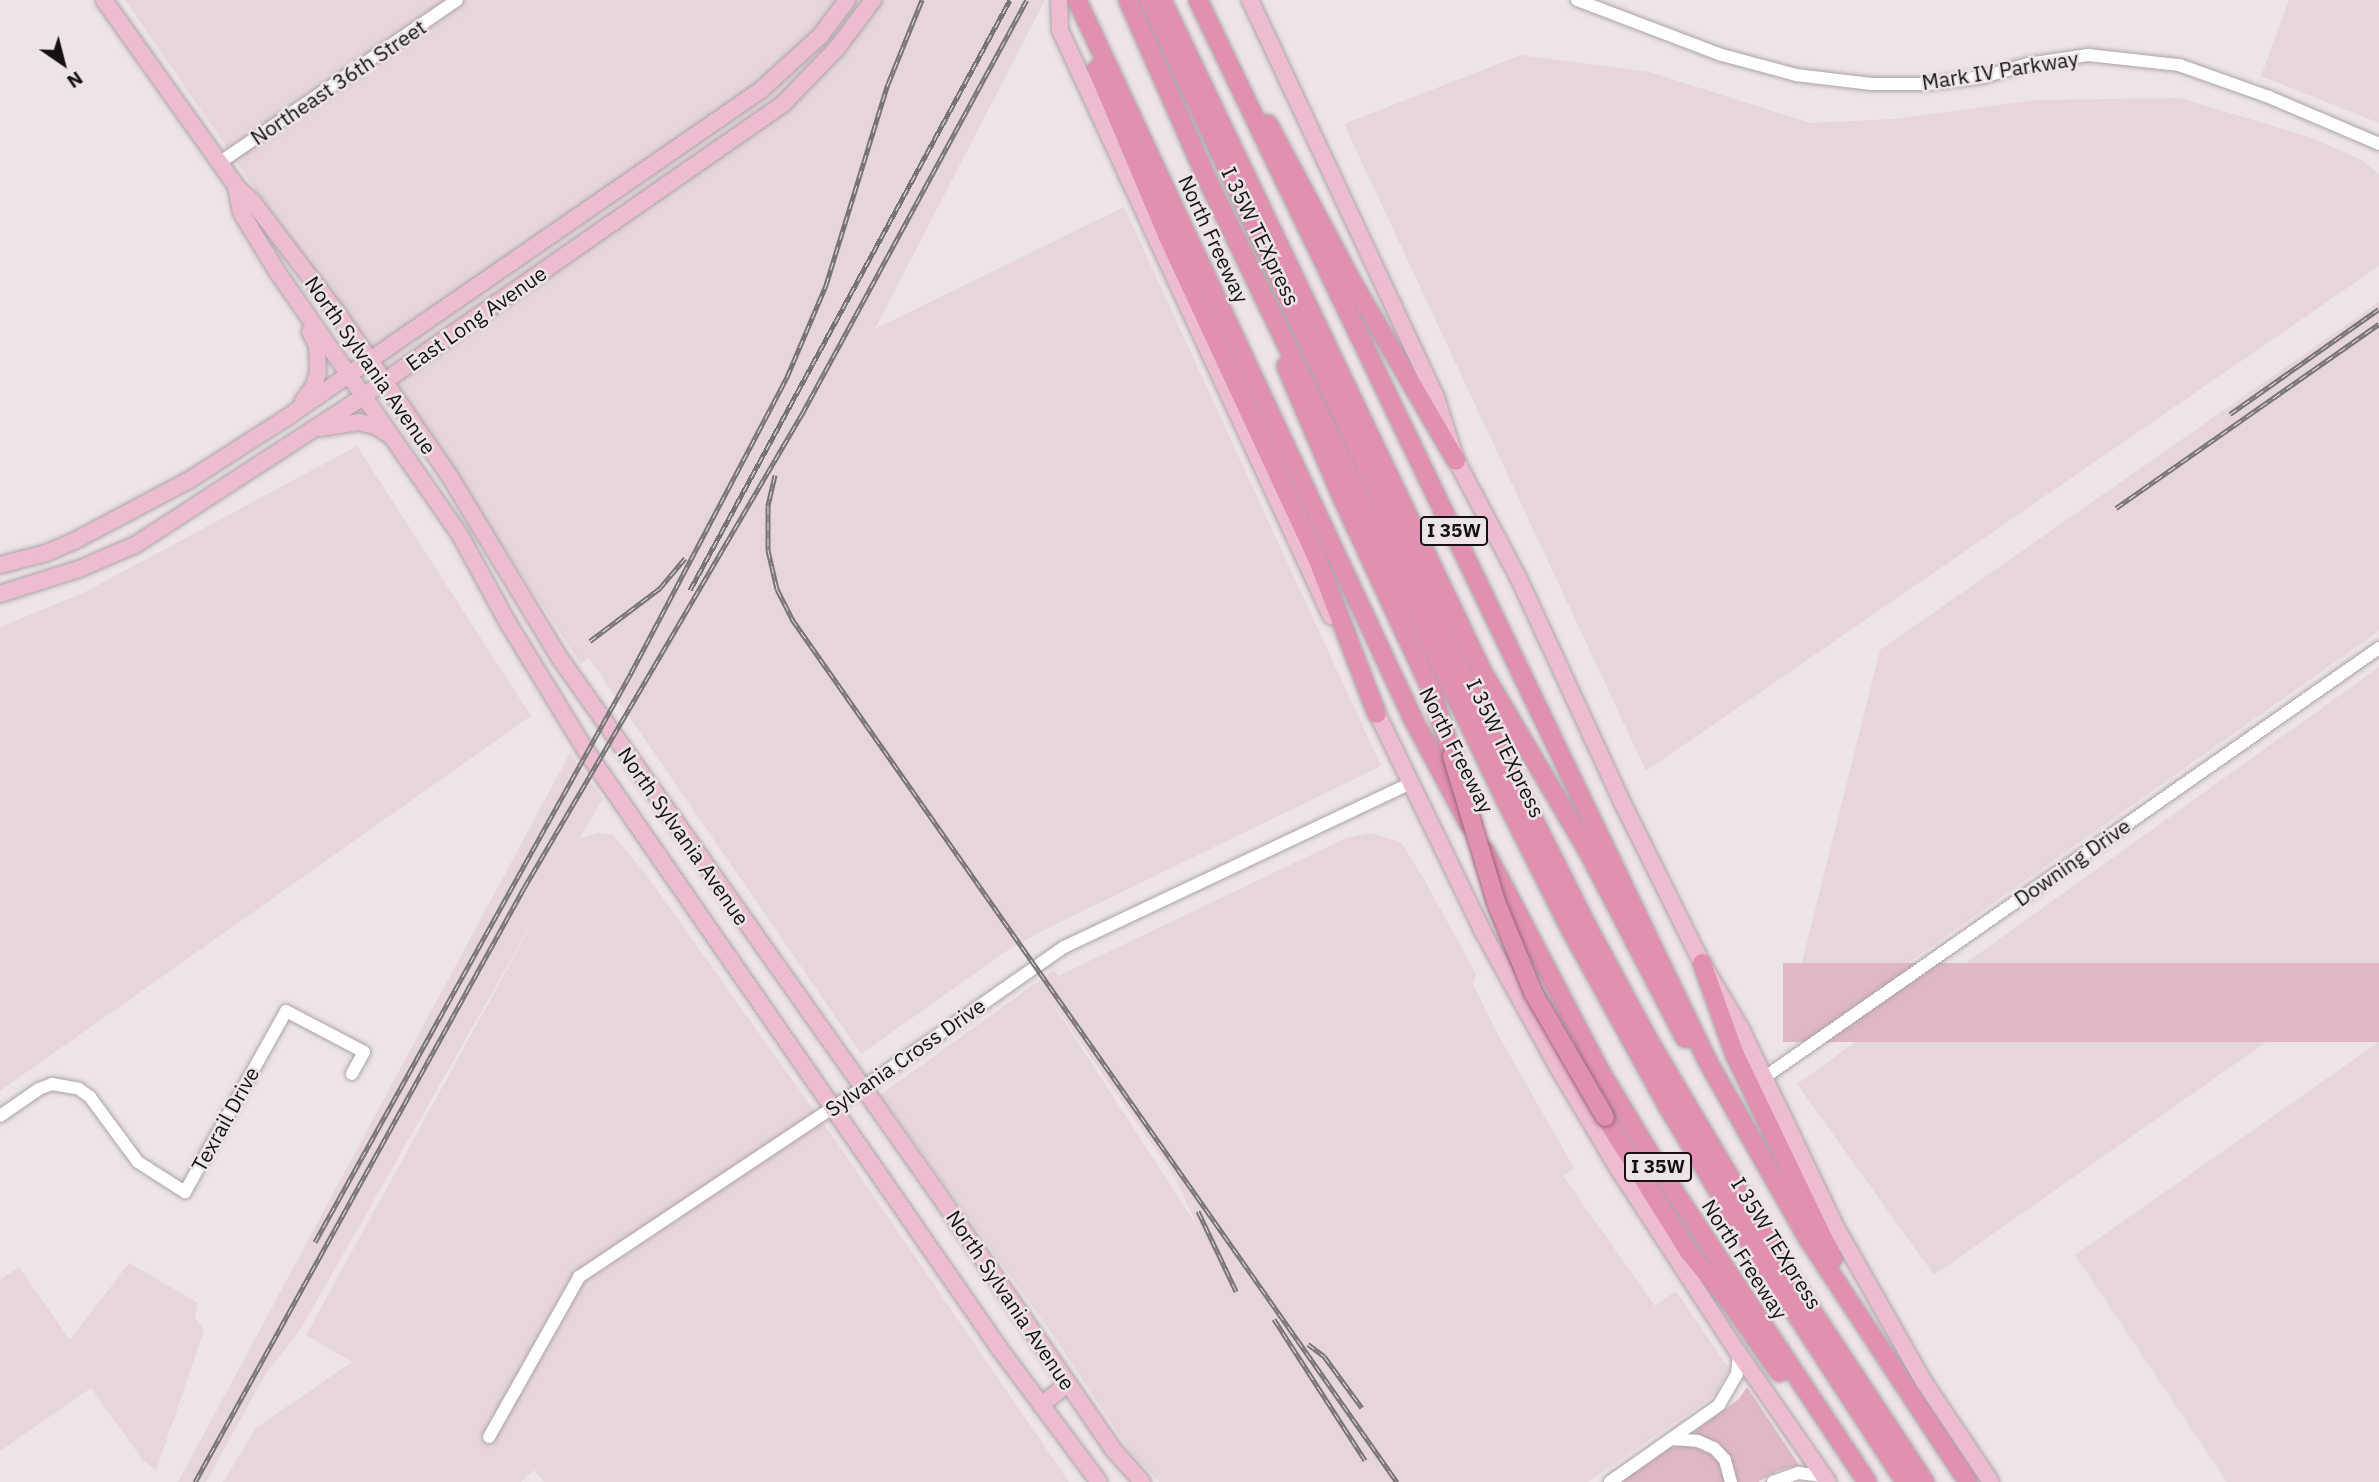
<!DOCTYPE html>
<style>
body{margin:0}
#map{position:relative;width:2379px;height:1482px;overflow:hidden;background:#ece4e7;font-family:"IBM Plex Sans",sans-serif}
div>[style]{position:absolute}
.built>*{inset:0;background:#e6d6dc}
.green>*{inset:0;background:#e0b7c6;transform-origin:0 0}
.roads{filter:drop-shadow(0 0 2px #aba3a6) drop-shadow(0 0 2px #aba3a6)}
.minor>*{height:12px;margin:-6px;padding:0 6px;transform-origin:6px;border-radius:6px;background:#fff}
.major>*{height:16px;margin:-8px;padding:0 8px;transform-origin:8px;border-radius:8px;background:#eebcd0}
.highway>*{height:18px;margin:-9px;padding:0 9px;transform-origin:9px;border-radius:9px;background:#e290b1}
.rail>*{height:5px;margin-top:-2.5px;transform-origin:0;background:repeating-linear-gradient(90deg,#ece4e7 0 8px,#787375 0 16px);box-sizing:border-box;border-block:2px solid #787375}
.bridges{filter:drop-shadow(0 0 2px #9a6479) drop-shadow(0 0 2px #9a6479)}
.highway-bridge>*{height:18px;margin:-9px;padding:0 9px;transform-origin:9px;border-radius:9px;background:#e290b1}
span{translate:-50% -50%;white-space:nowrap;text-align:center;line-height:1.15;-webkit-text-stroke:5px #ece4e7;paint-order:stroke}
.shield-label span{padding:2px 5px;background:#ece4e7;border:2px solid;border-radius:5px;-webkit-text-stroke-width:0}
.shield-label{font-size:19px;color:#141112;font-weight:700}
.street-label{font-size:21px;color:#141112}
.north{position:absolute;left:28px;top:28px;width:70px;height:70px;-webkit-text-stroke:5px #ece4e7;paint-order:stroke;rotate:145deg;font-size:19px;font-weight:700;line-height:28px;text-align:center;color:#141112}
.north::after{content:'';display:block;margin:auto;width:24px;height:32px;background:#141112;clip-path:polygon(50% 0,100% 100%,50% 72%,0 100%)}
</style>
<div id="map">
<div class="built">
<i style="clip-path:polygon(125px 0,1045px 0,875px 329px,1124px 207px,1381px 766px,1048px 928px,1008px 950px,861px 1054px,589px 658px,581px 664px,365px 340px,267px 206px)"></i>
<i style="clip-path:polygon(2289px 0,2379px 0,2379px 123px,2261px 76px)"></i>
<i style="clip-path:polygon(1521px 55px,1650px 72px,1810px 123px,1894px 119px,2036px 100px,2180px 98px,2313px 138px,2361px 160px,2379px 174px,2379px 266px,1646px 771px,1344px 124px)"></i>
<i style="clip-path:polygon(2379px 302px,2379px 631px,1823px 1023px,1795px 990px,1880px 650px)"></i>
<i style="clip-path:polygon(357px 446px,531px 716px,0 1091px,0 627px,85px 592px)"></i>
<i style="clip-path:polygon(2379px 667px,2379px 963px,1934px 1275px,1797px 1084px)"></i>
<i style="clip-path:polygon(570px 753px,603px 799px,580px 838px,599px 833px,613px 835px,645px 873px,840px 1147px,1069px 1482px,544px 1482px,534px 1470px,521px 1482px,223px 1482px,256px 1428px,352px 1362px,306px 1335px,545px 900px,300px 1330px,266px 1373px,206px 1482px,178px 1482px)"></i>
<i style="clip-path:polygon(evenodd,1371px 833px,1401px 842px,1425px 881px,1476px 974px,1473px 984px,1496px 1031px,1574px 1168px,1563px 1176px,1655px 1306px,1676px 1291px,1729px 1369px,1715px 1395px,1588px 1482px,1159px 1482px,1132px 1454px,1051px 1332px,880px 1095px,1054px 970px,1058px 976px,1346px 838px,1371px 833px,1053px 1003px,1173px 1174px,1199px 1229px,1053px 1004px,1053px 1003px)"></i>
<i style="clip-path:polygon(2379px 1042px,2379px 1482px,2227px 1482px,2075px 1255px)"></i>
<i style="clip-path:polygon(129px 1263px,198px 1303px,195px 1318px,204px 1330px,156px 1471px,142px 1459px,91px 1388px,0 1451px,0 1280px,19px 1267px,70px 1340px)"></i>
</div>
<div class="green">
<i style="left:2379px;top:963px;width:79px;height:596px;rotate:90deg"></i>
<i style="clip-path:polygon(1747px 1387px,1799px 1465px,1777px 1471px,1758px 1482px,1737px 1482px,1729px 1456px,1696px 1433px,1696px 1430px,1739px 1399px)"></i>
<i style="clip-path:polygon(1684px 1445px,1710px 1451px,1719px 1461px,1727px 1482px,1621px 1482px,1670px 1448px)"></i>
</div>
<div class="roads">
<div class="minor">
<i style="left:1577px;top:0;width:155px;rotate:20.8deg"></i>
<i style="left:1722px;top:55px;width:77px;rotate:15.1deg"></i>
<i style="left:1796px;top:75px;width:76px;rotate:6.8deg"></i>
<i style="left:1871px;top:84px;width:56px"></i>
<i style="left:1927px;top:84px;width:56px;rotate:-7.1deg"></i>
<i style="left:1983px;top:77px;width:47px;rotate:-16.1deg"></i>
<i style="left:2028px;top:64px;width:61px;rotate:-8.5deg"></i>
<i style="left:2088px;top:55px;width:92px;rotate:6.3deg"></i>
<i style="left:2179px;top:65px;width:96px;rotate:19.6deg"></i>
<i style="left:2269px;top:97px;width:120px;rotate:23.1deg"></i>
<i style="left:219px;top:163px;width:288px;rotate:-34.4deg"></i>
<i style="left:1765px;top:1077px;width:749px;rotate:-34.94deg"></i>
<i style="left:0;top:1116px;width:47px;rotate:-34.7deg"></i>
<i style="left:39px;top:1089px;width:14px;rotate:-21deg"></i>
<i style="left:52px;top:1084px;width:27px;rotate:10deg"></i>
<i style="left:79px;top:1089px;width:14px;rotate:36deg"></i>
<i style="left:90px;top:1097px;width:81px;rotate:53.6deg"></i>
<i style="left:138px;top:1162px;width:56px;rotate:32.6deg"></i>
<i style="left:185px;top:1192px;width:207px;rotate:-60.8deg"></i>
<i style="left:286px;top:1011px;width:88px;rotate:27.7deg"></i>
<i style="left:364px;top:1052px;width:25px;rotate:119deg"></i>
<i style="left:489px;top:1437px;width:184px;rotate:-60.6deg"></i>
<i style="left:579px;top:1277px;width:343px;rotate:-33.7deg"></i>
<i style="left:864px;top:1087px;width:244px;rotate:-35deg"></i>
<i style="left:1064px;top:947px;width:384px;rotate:-25.3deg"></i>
<i style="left:1671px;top:1439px;width:27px;rotate:4deg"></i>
<i style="left:1698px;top:1441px;width:17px;rotate:24deg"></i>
<i style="left:1714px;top:1448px;width:16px;rotate:47deg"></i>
<i style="left:1725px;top:1460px;width:23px;rotate:75deg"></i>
<i style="left:1610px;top:1482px;width:133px;rotate:-35.2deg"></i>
<i style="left:1719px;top:1405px;width:36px;rotate:-60deg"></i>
<i style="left:1737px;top:1374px;width:20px;rotate:-84deg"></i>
<i style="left:1773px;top:1482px;width:27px;rotate:-20deg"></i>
<i style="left:1798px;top:1473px;width:26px;rotate:7deg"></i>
</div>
<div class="major">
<i style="left:104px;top:0;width:228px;rotate:54.6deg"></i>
<i style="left:236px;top:186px;width:22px;rotate:43deg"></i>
<i style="left:252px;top:201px;width:137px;rotate:52.7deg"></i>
<i style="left:335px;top:310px;width:203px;rotate:55.4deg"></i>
<i style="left:450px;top:477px;width:210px;rotate:58.8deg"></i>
<i style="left:559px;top:657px;width:659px;rotate:54.77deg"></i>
<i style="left:939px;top:1195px;width:308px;rotate:55.6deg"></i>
<i style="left:1113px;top:1449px;width:44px;rotate:48.7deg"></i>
<i style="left:1059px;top:0;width:30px;rotate:88deg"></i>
<i style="left:1060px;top:30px;width:646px;rotate:65.18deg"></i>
<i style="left:1250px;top:0;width:438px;rotate:64.9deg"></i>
<i style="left:1436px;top:397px;width:66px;rotate:72.4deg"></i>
<i style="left:1456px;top:460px;width:135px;rotate:62.1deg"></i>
<i style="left:1519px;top:579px;width:248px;rotate:65.2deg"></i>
<i style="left:1623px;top:804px;width:178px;rotate:63.6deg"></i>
<i style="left:1702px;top:963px;width:77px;rotate:59.4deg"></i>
<i style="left:1741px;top:1029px;width:222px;rotate:64.4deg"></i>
<i style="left:1837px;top:1229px;width:176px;rotate:60.4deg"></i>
<i style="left:1924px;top:1382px;width:120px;rotate:56.2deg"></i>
<i style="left:236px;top:186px;width:26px;rotate:79deg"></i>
<i style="left:241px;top:212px;width:71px;rotate:58.8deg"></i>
<i style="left:278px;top:273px;width:319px;rotate:55.2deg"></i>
<i style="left:460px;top:535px;width:100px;rotate:61.4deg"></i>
<i style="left:508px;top:623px;width:150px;rotate:58.6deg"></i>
<i style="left:586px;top:751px;width:726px;rotate:55.32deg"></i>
<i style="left:999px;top:1348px;width:167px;rotate:53.3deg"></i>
<i style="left:303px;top:401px;width:19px;rotate:-54deg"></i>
<i style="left:314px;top:386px;width:15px;rotate:-74deg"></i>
<i style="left:318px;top:372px;width:27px;rotate:-92deg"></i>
<i style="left:317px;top:345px;width:15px;rotate:-118deg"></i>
<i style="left:321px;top:428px;width:39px;rotate:-9deg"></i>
<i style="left:360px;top:422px;width:19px;rotate:16deg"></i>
<i style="left:378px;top:427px;width:10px;rotate:37deg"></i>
<i style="left:0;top:565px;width:48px;rotate:-14.6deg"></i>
<i style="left:46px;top:553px;width:33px;rotate:-23deg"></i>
<i style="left:76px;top:540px;width:130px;rotate:-27.9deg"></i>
<i style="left:191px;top:479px;width:113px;rotate:-32.7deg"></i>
<i style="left:286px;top:418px;width:577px;rotate:-34.63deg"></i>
<i style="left:761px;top:90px;width:81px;rotate:-42.5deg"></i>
<i style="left:821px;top:35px;width:44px;rotate:-53.4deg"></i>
<i style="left:0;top:594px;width:83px;rotate:-17.6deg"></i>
<i style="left:79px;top:569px;width:61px;rotate:-23.2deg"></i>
<i style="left:135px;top:545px;width:259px;rotate:-33deg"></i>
<i style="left:352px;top:404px;width:525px;rotate:-34.84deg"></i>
<i style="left:783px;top:104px;width:78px;rotate:-46deg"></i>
<i style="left:837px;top:48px;width:60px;rotate:-53.1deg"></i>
<i style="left:1372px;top:703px;width:252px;rotate:64.1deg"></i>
<i style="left:1482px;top:930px;width:155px;rotate:61.1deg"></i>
<i style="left:1557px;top:1066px;width:121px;rotate:59.2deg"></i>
<i style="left:1619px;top:1170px;width:220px;rotate:56.9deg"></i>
<i style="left:1739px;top:1354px;width:156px;rotate:55.2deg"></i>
<i style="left:1041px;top:1405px;width:34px;rotate:-38deg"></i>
</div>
<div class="highway">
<i style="left:1077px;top:0;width:794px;rotate:64.95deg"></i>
<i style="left:1413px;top:719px;width:119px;rotate:61.9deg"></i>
<i style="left:1128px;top:0;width:196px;rotate:66.2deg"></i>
<i style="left:1207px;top:179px;width:688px;rotate:64.33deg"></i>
<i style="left:1505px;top:799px;width:151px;rotate:63.3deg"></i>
<i style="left:1573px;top:934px;width:195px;rotate:61.2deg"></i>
<i style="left:1667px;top:1105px;width:144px;rotate:59.2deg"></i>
<i style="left:1741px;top:1229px;width:302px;rotate:57deg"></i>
<i style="left:1149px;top:0;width:808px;rotate:65.05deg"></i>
<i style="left:1490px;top:733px;width:218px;rotate:63.3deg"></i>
<i style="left:1588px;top:928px;width:128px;rotate:61.6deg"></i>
<i style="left:1649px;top:1041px;width:263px;rotate:59.3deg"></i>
<i style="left:1783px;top:1267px;width:258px;rotate:56.6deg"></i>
<i style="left:1162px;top:0;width:743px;rotate:64.5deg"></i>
<i style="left:1482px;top:671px;width:209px;rotate:59.5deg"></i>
<i style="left:1588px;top:851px;width:211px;rotate:62.6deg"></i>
<i style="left:1198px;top:0;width:1178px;rotate:64.35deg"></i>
<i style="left:1708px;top:1062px;width:201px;rotate:60.5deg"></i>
<i style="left:1807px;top:1237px;width:293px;rotate:56.7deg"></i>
<i style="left:1097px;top:69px;width:180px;rotate:67.1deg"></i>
<i style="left:1167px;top:235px;width:356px;rotate:65.1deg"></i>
<i style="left:1317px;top:558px;width:167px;rotate:69deg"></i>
<i style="left:1268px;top:124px;width:183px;rotate:61.9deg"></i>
<i style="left:1354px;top:285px;width:203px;rotate:59.8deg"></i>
<i style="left:1286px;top:366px;width:148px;rotate:66.9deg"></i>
<i style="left:1344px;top:502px;width:209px;rotate:65.1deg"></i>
<i style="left:1432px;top:692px;width:67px;rotate:72.6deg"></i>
<i style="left:1485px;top:851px;width:248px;rotate:62.4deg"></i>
<i style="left:1600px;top:1071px;width:109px;rotate:58.9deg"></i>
<i style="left:1656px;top:1164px;width:382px;rotate:56.4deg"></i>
<i style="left:1702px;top:963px;width:98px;rotate:70.3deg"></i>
<i style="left:1735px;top:1055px;width:226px;rotate:64.3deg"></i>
<i style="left:1605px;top:1117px;width:159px;rotate:58.1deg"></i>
<i style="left:1689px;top:1252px;width:62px;rotate:50.2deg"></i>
<i style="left:1729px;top:1300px;width:88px;rotate:55.2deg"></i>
</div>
</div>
<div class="rail">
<i style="left:2230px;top:414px;width:182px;rotate:-35.2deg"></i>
<i style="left:775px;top:475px;width:32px;rotate:103deg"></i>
<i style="left:768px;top:506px;width:44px;rotate:90deg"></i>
<i style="left:768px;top:550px;width:40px;rotate:77deg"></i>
<i style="left:777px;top:589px;width:34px;rotate:63deg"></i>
<i style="left:792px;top:619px;width:1054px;rotate:54.97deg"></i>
<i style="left:2116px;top:508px;width:321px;rotate:-35deg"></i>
<i style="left:690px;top:590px;width:671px;rotate:-61.53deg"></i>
<i style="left:590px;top:641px;width:88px;rotate:-37.1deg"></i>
<i style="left:660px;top:588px;width:39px;rotate:-50deg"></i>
<i style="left:1198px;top:1211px;width:89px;rotate:64.6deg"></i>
<i style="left:315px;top:1242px;width:651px;rotate:-60.95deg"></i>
<i style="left:631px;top:673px;width:335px;rotate:-62.2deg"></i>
<i style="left:787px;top:377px;width:100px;rotate:-67deg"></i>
<i style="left:826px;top:285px;width:210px;rotate:-72.9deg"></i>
<i style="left:888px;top:84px;width:91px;rotate:-68deg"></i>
<i style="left:1274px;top:1319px;width:168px;rotate:57.2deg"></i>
<i style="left:1308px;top:1344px;width:20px;rotate:37deg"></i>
<i style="left:1324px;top:1356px;width:64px;rotate:53.8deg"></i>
<i style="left:195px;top:1482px;width:679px;rotate:-61.02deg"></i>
<i style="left:524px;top:888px;width:550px;rotate:-59.61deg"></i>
<i style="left:802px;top:414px;width:471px;rotate:-61.5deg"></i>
</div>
<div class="bridges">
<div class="highway-bridge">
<i style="left:1452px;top:756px;width:152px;rotate:73.2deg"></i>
<i style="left:1496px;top:902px;width:100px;rotate:67.6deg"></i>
<i style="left:1534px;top:994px;width:142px;rotate:60deg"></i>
</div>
</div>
<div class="shield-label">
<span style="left:1454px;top:531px">I 35W</span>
<span style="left:1658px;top:1167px">I 35W</span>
</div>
<div class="street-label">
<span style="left:2000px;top:70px;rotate:-9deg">Mark IV Parkway</span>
<span style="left:338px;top:82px;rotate:-34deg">Northeast 36th Street</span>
<span style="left:1261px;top:236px;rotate:64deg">I 35W TEXpress</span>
<span style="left:1214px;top:239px;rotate:65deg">North Freeway</span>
<span style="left:476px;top:318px;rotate:-35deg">East Long Avenue</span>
<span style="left:371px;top:365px;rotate:55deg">North Sylvania Avenue</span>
<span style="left:1506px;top:748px;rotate:64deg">I 35W TEXpress</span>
<span style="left:1457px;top:750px;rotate:63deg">North Freeway</span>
<span style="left:684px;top:836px;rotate:55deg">North Sylvania Avenue</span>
<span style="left:2072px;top:862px;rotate:-35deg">Downing Drive</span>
<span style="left:905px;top:1057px;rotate:-35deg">Sylvania Cross Drive</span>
<span style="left:225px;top:1119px;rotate:-61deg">Texrail Drive</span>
<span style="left:1777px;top:1243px;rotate:58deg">I 35W TEXpress</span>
<span style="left:1745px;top:1259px;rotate:57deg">North Freeway</span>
<span style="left:1011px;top:1300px;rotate:56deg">North Sylvania Avenue</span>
</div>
<div class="north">N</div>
</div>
